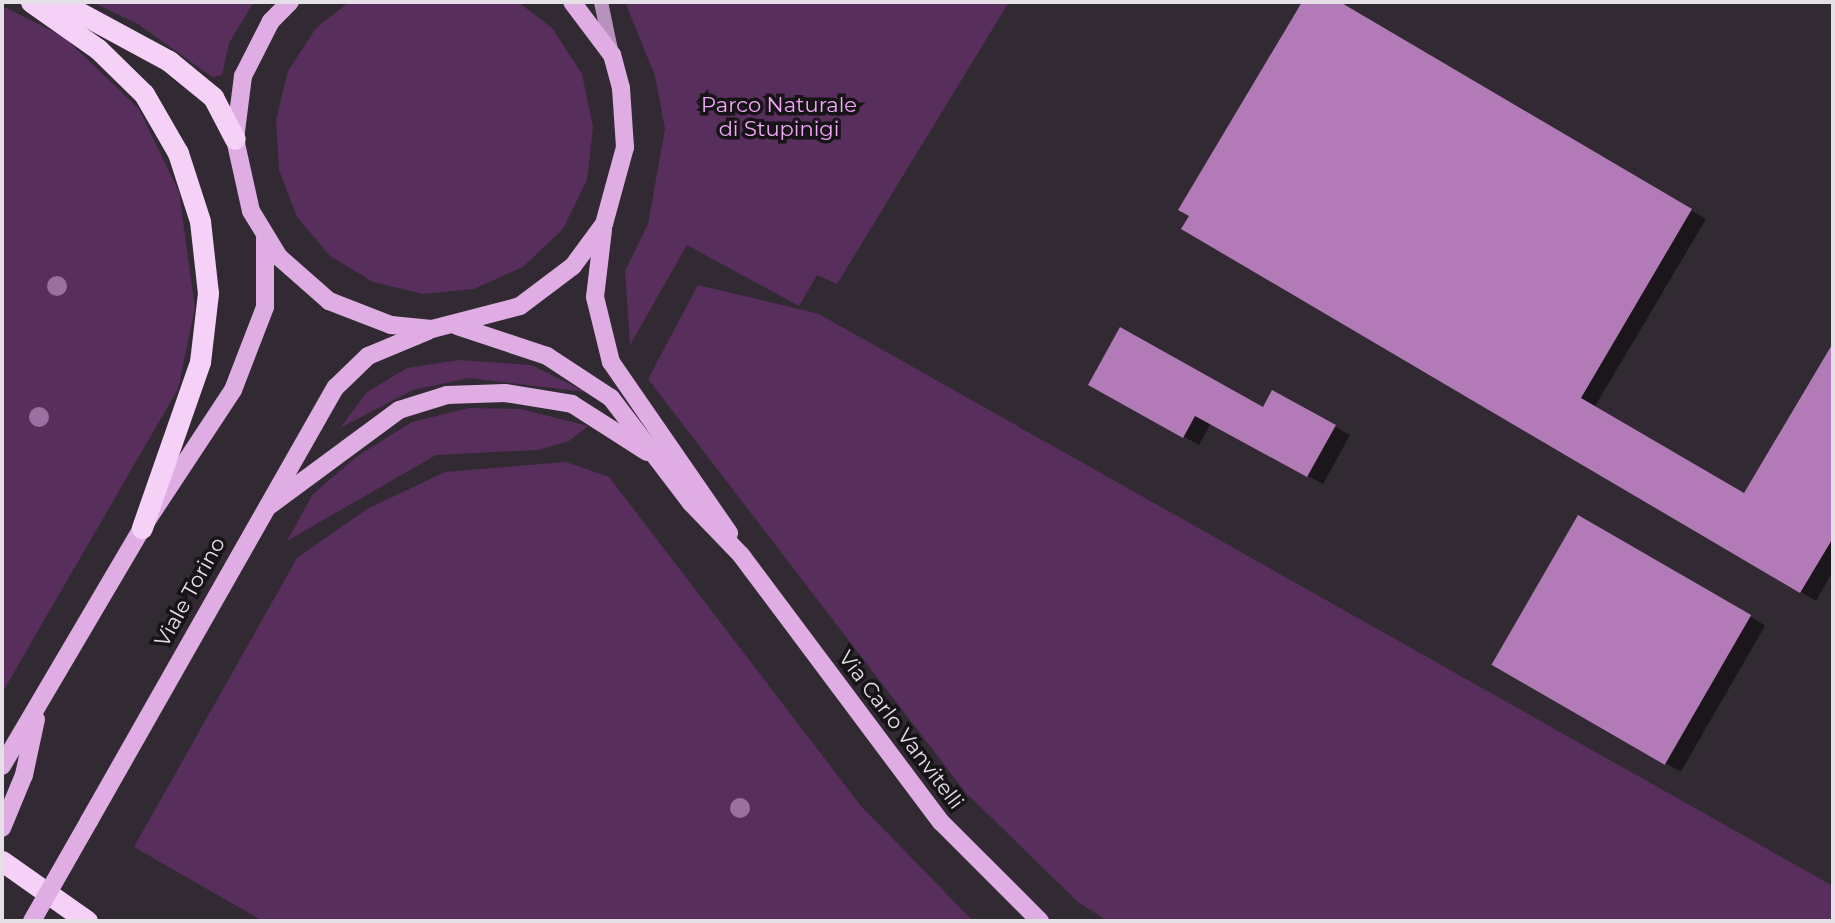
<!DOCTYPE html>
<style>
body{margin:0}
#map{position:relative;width:1835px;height:923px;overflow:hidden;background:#312a32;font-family:Montserrat,sans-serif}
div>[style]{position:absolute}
.green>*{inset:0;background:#582e5c}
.shadow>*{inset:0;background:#0007;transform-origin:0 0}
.building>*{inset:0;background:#b37ab8;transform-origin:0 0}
.secondary>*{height:14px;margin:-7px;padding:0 7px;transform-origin:7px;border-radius:7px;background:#b892bc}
.primary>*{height:18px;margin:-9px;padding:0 9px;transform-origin:9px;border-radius:9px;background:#dfade4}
.motorway>*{height:21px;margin:-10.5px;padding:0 10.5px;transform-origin:10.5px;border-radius:10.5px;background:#f5d1f8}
.primary-bridge>*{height:18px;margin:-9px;padding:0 9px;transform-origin:9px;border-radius:9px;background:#dfade4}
.trees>*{width:20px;height:20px;margin:-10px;border-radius:50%;background:#9c6fa0}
span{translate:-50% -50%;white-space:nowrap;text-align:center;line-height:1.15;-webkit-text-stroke:7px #171417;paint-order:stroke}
.park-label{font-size:21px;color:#f4a7fa}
.street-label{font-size:21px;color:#e4e0e5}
.frame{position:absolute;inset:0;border:4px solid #e4e0e5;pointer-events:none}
</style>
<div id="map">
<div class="green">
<i style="clip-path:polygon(92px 2px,254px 2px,229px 43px,222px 75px,212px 77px,138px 24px)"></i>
<i style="clip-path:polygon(349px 2px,518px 2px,552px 28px,582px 74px,593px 127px,587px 180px,563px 229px,523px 267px,474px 289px,423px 294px,373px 282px,330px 256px,297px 217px,279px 170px,276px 120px,288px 71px,316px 28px)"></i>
<i style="clip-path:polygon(625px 2px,1009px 2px,837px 284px,817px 275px,799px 306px,687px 245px,630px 345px,625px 271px,648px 224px,665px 129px,655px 76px)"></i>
<i style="clip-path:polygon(2px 6px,64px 37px,139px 109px,179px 192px,195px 308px,178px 389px,2px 693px)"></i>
<i style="clip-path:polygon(698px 285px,819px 314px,1833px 886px,1833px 921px,1108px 921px,1078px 902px,966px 793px,648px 379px)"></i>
<i style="clip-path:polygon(459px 360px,531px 365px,586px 392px,469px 378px,413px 390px,340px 428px,367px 392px,407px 368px)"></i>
<i style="clip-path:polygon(469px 408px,521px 409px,588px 426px,569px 441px,538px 450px,436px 455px,287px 541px,313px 494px,356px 457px,412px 422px)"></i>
<i style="clip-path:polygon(566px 462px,609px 477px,861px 806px,973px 921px,263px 921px,134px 847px,297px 558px,367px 509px,445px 472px)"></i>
</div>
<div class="shadow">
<i style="clip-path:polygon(1304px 2px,1337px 2px,1706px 219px,1594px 408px,1745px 496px,1833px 346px,1833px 571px,1816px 601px,1183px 229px,1191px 215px,1181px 209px)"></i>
<i style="clip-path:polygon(1090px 384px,1264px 409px,1273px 392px,1350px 435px,1323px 484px,1211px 423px,1199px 445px)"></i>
<i style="left:1579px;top:518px;width:215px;height:169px;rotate:30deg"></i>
</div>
<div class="building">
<i style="clip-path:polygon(1302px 2px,1340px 2px,1692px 209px,1581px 398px,1744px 493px,1833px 343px,1833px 538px,1800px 593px,1181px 229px,1189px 216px,1178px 210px)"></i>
<i style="clip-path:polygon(1120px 327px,1263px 407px,1272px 390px,1336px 425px,1307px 477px,1195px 416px,1183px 438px,1088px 385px)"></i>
<i style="left:1578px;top:515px;width:200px;height:173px;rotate:30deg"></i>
</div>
<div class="secondary">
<i style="left:601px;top:2px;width:49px;rotate:78.2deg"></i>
</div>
<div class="primary">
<i style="left:290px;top:2px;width:27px;rotate:135deg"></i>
<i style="left:271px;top:21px;width:62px;rotate:117deg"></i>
<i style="left:243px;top:76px;width:64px;rotate:97.2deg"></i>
<i style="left:235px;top:139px;width:74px;rotate:77.5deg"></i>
<i style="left:251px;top:211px;width:54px;rotate:58.7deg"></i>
<i style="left:279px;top:257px;width:67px;rotate:41.3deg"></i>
<i style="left:329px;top:301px;width:66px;rotate:21.2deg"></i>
<i style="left:391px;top:325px;width:41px;rotate:5.6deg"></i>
<i style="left:432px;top:329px;width:91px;rotate:-14.6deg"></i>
<i style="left:520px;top:306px;width:66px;rotate:-37deg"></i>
<i style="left:573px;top:266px;width:52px;rotate:-53.6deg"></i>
<i style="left:604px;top:224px;width:80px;rotate:-74.7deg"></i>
<i style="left:625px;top:147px;width:59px;rotate:-93.9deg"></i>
<i style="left:621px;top:88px;width:34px;rotate:-105deg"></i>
<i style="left:612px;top:55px;width:66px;rotate:-127deg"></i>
<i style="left:603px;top:230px;width:67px;rotate:96.8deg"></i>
<i style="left:595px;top:297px;width:67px;rotate:76.2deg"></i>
<i style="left:611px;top:362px;width:208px;rotate:55.4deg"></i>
<i style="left:457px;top:326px;width:95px;rotate:18.4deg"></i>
<i style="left:547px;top:356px;width:77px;rotate:33.3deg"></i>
<i style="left:611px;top:398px;width:132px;rotate:52.7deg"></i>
<i style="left:691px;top:503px;width:72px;rotate:46.1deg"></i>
<i style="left:741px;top:555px;width:334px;rotate:53.2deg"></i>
<i style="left:941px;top:822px;width:140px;rotate:45deg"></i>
<i style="left:269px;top:506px;width:162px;rotate:-36.4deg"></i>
<i style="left:399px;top:410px;width:50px;rotate:-17.4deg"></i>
<i style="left:447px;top:395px;width:58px;rotate:-2deg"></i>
<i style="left:505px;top:393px;width:68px;rotate:9.3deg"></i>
<i style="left:572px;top:404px;width:89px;rotate:32.6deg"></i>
<i style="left:2px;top:766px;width:276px;rotate:-59.5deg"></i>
<i style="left:142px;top:528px;width:165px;rotate:-56.6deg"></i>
<i style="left:233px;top:390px;width:89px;rotate:-68.9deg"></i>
<i style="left:265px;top:307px;width:68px;rotate:-90deg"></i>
<i style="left:89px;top:821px;width:499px;rotate:-60.4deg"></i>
<i style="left:336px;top:387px;width:45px;rotate:-44.1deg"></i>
<i style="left:368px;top:356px;width:65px;rotate:-22.6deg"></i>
<i style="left:2px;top:828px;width:57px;rotate:-67.5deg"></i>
<i style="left:24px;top:775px;width:57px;rotate:-77.9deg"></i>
</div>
<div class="motorway">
<i style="left:31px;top:2px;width:82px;rotate:35deg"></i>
<i style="left:98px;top:49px;width:64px;rotate:44.4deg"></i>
<i style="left:144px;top:94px;width:68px;rotate:60deg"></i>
<i style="left:178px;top:153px;width:71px;rotate:72.1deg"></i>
<i style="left:200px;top:221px;width:72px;rotate:83.7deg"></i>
<i style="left:208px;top:293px;width:69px;rotate:96.6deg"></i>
<i style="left:200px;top:362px;width:176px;rotate:109.3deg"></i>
<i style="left:60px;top:2px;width:124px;rotate:28.4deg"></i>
<i style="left:169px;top:61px;width:57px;rotate:39.3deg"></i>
<i style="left:213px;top:97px;width:47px;rotate:62.4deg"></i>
<i style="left:2px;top:861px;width:104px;rotate:35.2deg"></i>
</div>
<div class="primary-bridge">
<i style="left:32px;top:921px;width:115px;rotate:-60.3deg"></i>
</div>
<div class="trees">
<i style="left:57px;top:286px"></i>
<i style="left:39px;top:417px"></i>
<i style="left:740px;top:808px"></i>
</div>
<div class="park-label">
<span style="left:779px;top:117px">Parco Naturale<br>di Stupinigi</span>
</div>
<div class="street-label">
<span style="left:190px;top:592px;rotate:-61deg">Viale Torino</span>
<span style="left:901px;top:730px;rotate:53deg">Via Carlo Vanvitelli</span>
</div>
<div class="frame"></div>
</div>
